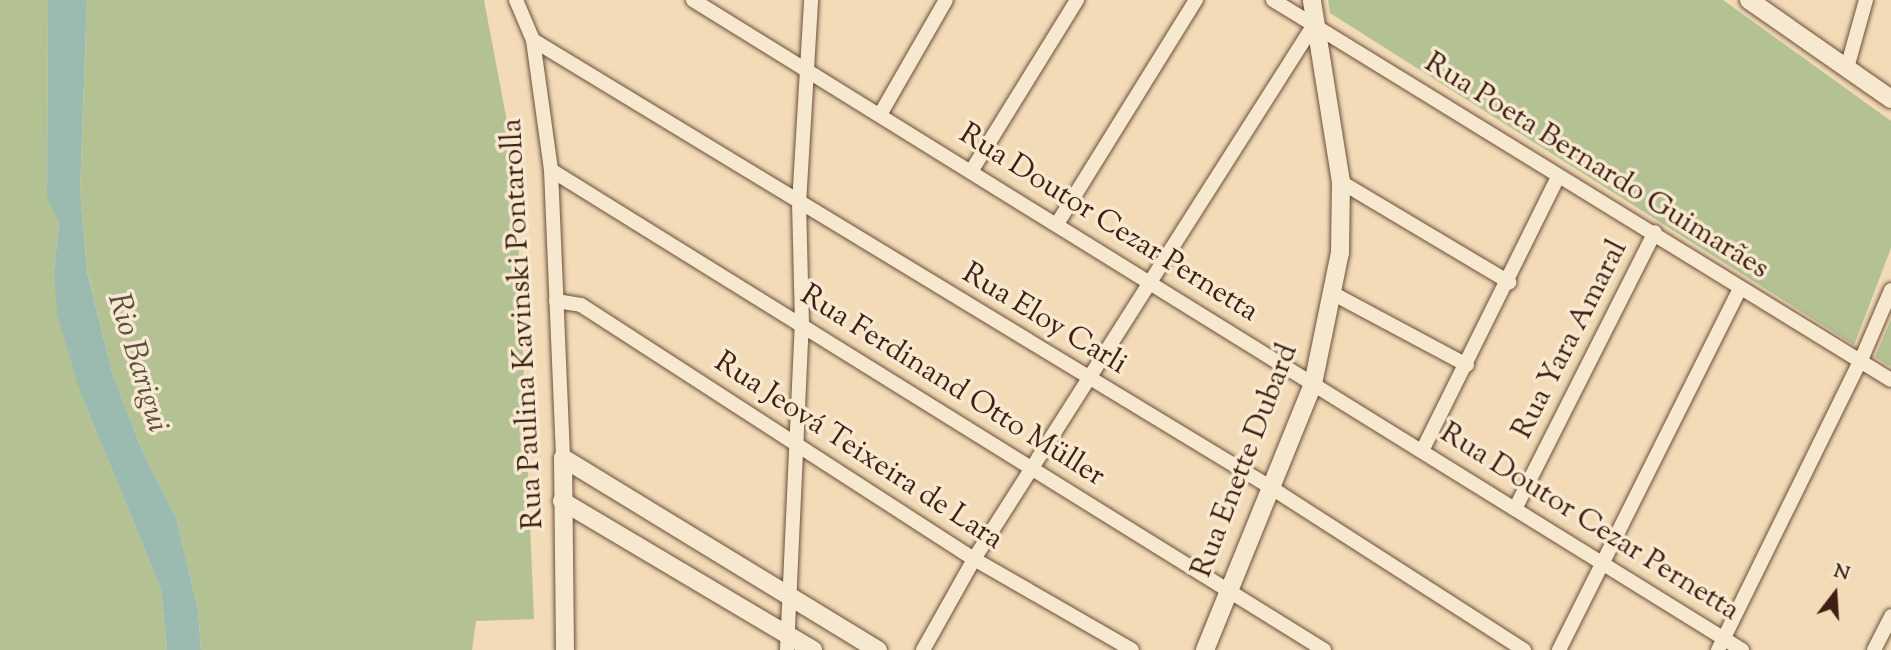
<!DOCTYPE html>
<meta charset="utf-8">
<style>
body{margin:0}
#map{position:relative;width:1891px;height:650px;overflow:hidden;background:#f2dbb6;font-family:"Sorts Mill Goudy",serif}
div>[style]{position:absolute}
.green>*{inset:0;background:#b4c193}
.water>*{inset:0;background:#9bbbb1}
.roads{filter:drop-shadow(0 0 2px #6c4e3c) drop-shadow(0 0 2px #6c4e3c)}
.minor>*{height:14px;margin:-7px;padding:0 7px;transform-origin:7px;border-radius:7px;background:#f7e8d0}
.tertiary>*{height:18px;margin:-9px;padding:0 9px;transform-origin:9px;border-radius:9px;background:#f7e8d0}
span{translate:-50% -50%;white-space:nowrap;text-align:center;line-height:1.15;-webkit-text-stroke:7px #f7e8d0;paint-order:stroke}
.street-label{font-size:30px;color:#3f1f13}
.water-label{font-size:32px;color:#5b4e42;font-style:italic}
.north{position:absolute;left:1800px;top:559px;width:70px;height:70px;-webkit-text-stroke:5px #f7e8d0;paint-order:stroke;rotate:17deg;font-size:19px;font-weight:700;line-height:28px;text-align:center;color:#3f1f13}
.north::after{content:'';display:block;margin:auto;width:24px;height:32px;background:#3f1f13;clip-path:polygon(50% 0,100% 100%,50% 72%,0 100%)}
</style>
<div id="map">
<div class="green">
<i style="clip-path:polygon(0 0,48px 0,47px 198px,59px 224px,54px 270px,80px 392px,161px 589px,167px 650px,0 650px)"></i>
<i style="clip-path:polygon(87px 0,484px 0,515px 164px,534px 619px,476px 621px,472px 650px,201px 650px,198px 610px,176px 517px,144px 455px,113px 376px,87px 270px,80px 192px)"></i>
<i style="clip-path:polygon(1328px 0,1723px 0,1891px 121px,1891px 248px,1854px 345px,1330px 13px)"></i>
<i style="clip-path:polygon(1891px 320px,1891px 367px,1875px 357px)"></i>
</div>
<div class="water">
<i style="clip-path:polygon(48px 0,87px 0,80px 191px,87px 271px,113px 376px,144px 455px,176px 517px,198px 610px,201px 650px,167px 650px,161px 589px,80px 392px,57px 314px,54px 270px,59px 224px,47px 198px)"></i>
</div>
<div class="roads">
<div class="minor">
<i style="left:516px;top:0;width:43px;rotate:67deg"></i>
<i style="left:533px;top:40px;width:131px;rotate:82.1deg"></i>
<i style="left:551px;top:170px;width:288px;rotate:87.6deg"></i>
<i style="left:693px;top:0;width:1234px;rotate:31.78deg"></i>
<i style="left:1273px;top:0;width:725px;rotate:31.59deg"></i>
<i style="left:533px;top:40px;width:862px;rotate:31.24deg"></i>
<i style="left:1270px;top:487px;width:302px;rotate:32.7deg"></i>
<i style="left:1847px;top:68px;width:71px;rotate:-74.4deg"></i>
<i style="left:881px;top:113px;width:130px;rotate:-60.1deg"></i>
<i style="left:551px;top:170px;width:910px;rotate:31.84deg"></i>
<i style="left:972px;top:170px;width:200px;rotate:-58.3deg"></i>
<i style="left:1341px;top:182px;width:196px;rotate:30.8deg"></i>
<i style="left:1057px;top:224px;width:264px;rotate:-58.2deg"></i>
<i style="left:1332px;top:293px;width:153px;rotate:28.1deg"></i>
<i style="left:556px;top:301px;width:25px;rotate:9deg"></i>
<i style="left:581px;top:305px;width:468px;rotate:32.9deg"></i>
<i style="left:974px;top:559px;width:182px;rotate:29.9deg"></i>
<i style="left:1423px;top:449px;width:304px;rotate:-63.6deg"></i>
<i style="left:1515px;top:509px;width:310px;rotate:-63.2deg"></i>
<i style="left:787px;top:650px;width:326px;rotate:-87.4deg"></i>
<i style="left:802px;top:324px;width:120px;rotate:-91.4deg"></i>
<i style="left:799px;top:204px;width:204px;rotate:-86.6deg"></i>
<i style="left:923px;top:650px;width:104px;rotate:-60.7deg"></i>
<i style="left:974px;top:559px;width:635px;rotate:-57.54deg"></i>
<i style="left:1559px;top:650px;width:405px;rotate:-63.4deg"></i>
<i style="left:1718px;top:650px;width:323px;rotate:-63.8deg"></i>
<i style="left:1861px;top:360px;width:76px;rotate:-66.8deg"></i>
<i style="left:1874px;top:650px;width:38px;rotate:-63deg"></i>
</div>
<div class="tertiary">
<i style="left:1749px;top:0;width:173px;rotate:34.9deg"></i>
<i style="left:563px;top:458px;width:369px;rotate:31.4deg"></i>
<i style="left:563px;top:458px;width:192px;rotate:89.4deg"></i>
<i style="left:562px;top:501px;width:292px;rotate:30.7deg"></i>
<i style="left:1205px;top:650px;width:287px;rotate:-67.9deg"></i>
<i style="left:1313px;top:384px;width:134px;rotate:-78.4deg"></i>
<i style="left:1340px;top:253px;width:71px;rotate:-89.2deg"></i>
<i style="left:1341px;top:182px;width:184px;rotate:-99.1deg"></i>
</div>
</div>
<div class="street-label">
<span style="left:1596px;top:167px;rotate:32deg">Rua Poeta Bernardo Guimarães</span>
<span style="left:1108px;top:224px;rotate:32deg">Rua Doutor Cezar Pernetta</span>
<span style="left:1044px;top:320px;rotate:31deg">Rua Eloy Carli</span>
<span style="left:524px;top:324px;rotate:-93deg">Rua Paulina Kavinski Pontarolla</span>
<span style="left:1571px;top:340px;rotate:-63deg">Rua Yara Amaral</span>
<span style="left:952px;top:387px;rotate:32deg">Rua Ferdinand Otto Müller</span>
<span style="left:858px;top:452px;rotate:33deg">Rua Jeová Teixeira de Lara</span>
<span style="left:1246px;top:461px;rotate:-69deg">Rua Enette Dubard</span>
<span style="left:1589px;top:523px;rotate:32deg">Rua Doutor Cezar Pernetta</span>
</div>
<div class="water-label">
<span style="left:137px;top:363px;rotate:73deg">Rio Barigui</span>
</div>
<div class="north">N</div>
</div>
